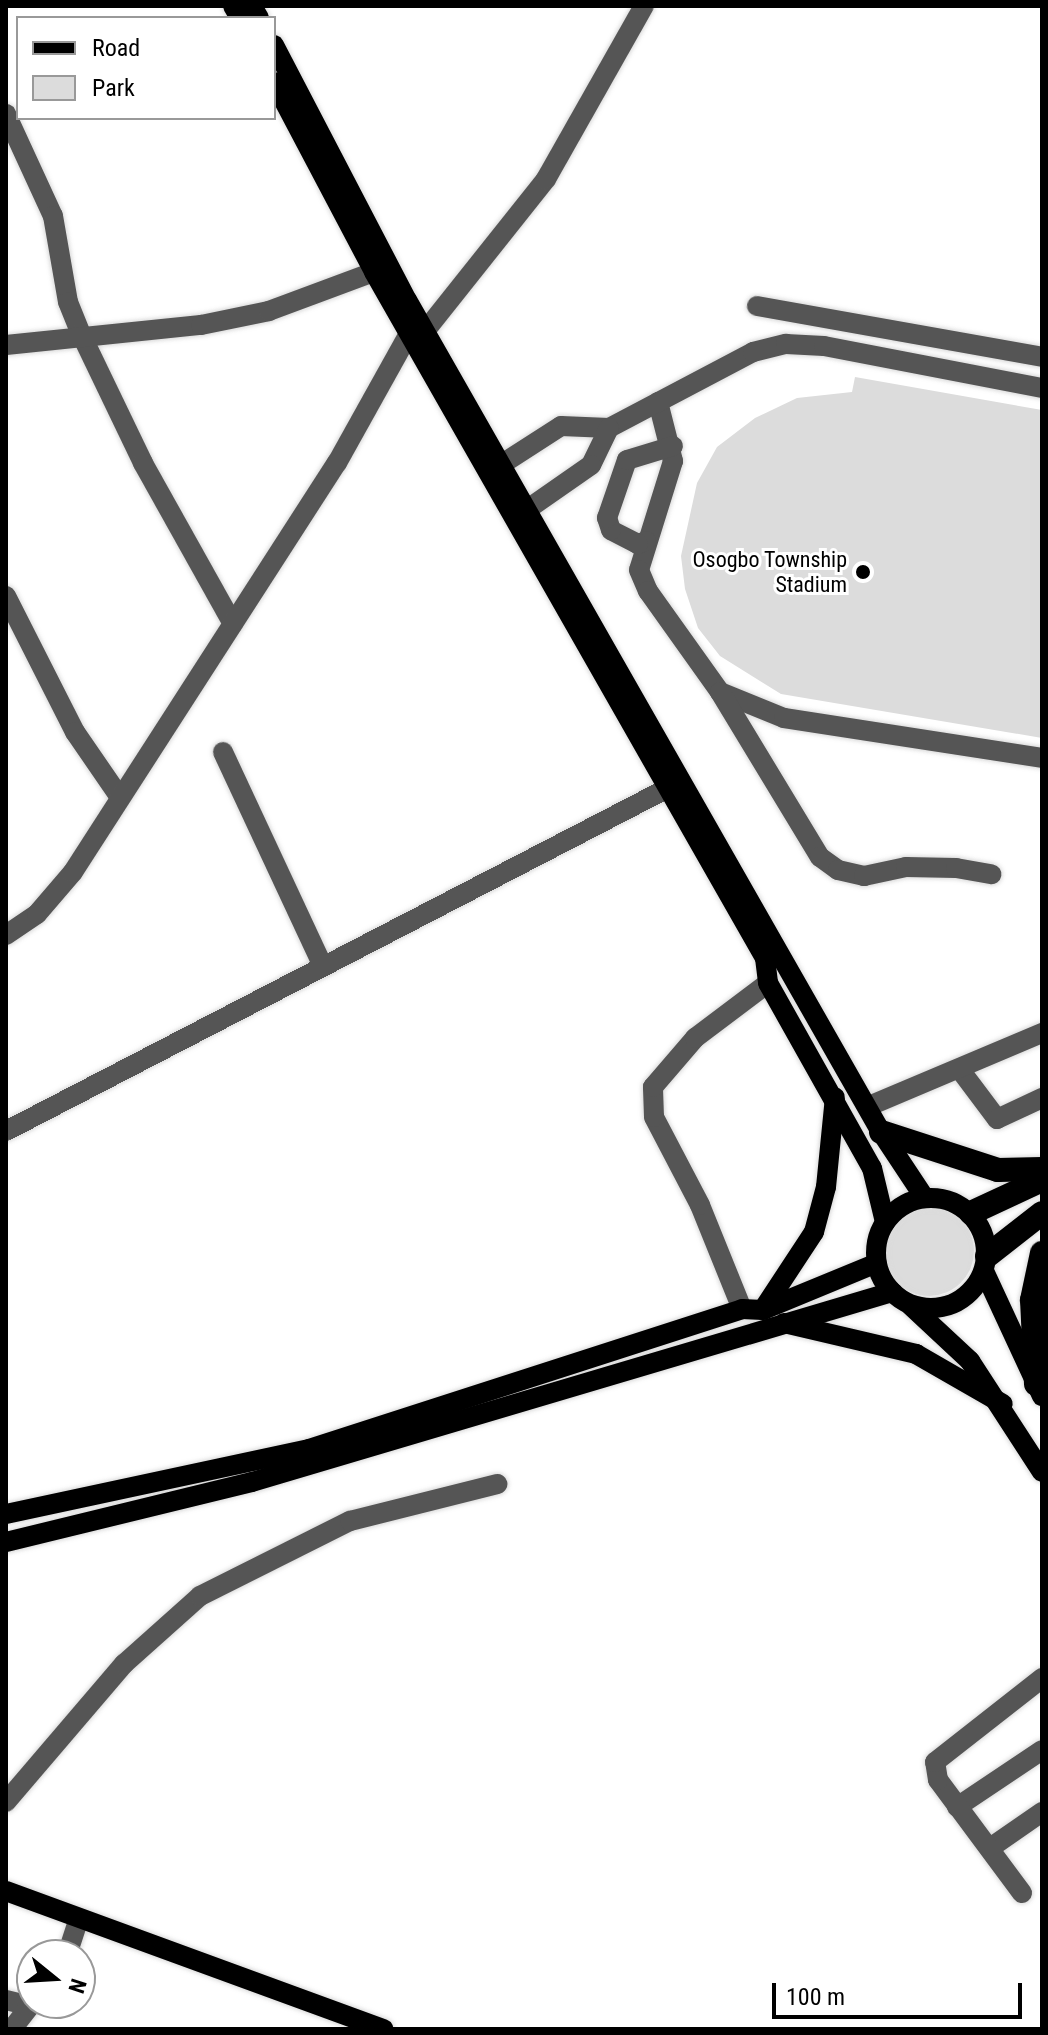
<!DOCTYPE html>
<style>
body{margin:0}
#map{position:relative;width:1048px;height:2035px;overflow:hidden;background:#fff;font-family:"Roboto Condensed",sans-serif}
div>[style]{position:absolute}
.green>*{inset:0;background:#dcdcdc}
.round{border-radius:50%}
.roads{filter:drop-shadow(0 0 2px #dbdbdb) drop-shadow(0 0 2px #dbdbdb)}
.minor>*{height:20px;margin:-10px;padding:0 10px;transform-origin:10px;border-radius:10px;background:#555}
.major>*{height:20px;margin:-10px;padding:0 10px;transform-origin:10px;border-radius:10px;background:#000}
.major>.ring{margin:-10px;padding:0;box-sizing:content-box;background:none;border:20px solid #000;border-radius:50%}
.highway>*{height:24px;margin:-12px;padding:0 12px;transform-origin:12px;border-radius:12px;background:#000}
.dots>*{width:22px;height:22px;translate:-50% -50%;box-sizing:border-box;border:4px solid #fff;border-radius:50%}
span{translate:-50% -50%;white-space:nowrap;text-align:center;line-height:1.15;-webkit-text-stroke:6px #fff;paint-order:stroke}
.poi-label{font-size:22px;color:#000}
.right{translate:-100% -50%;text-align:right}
.frame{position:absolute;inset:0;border:8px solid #000;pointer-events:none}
.legend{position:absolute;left:16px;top:16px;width:260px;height:104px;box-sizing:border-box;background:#fff;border:2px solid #999;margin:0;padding:10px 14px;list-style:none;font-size:24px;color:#000}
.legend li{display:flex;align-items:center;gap:16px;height:40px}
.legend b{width:40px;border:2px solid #999}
.north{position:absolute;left:16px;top:1939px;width:80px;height:80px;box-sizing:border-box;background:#fff;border:2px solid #999;border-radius:50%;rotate:108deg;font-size:22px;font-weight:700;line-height:32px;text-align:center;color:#000}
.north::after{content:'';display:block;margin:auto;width:28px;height:36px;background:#000;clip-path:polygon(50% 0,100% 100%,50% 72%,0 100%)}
.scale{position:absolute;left:772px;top:1983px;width:250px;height:36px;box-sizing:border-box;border:4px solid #000;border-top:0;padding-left:10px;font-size:24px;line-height:28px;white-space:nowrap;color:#000;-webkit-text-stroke:6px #fff;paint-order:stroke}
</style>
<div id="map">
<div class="green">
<i style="clip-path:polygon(855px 377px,1042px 410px,1042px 738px,781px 694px,720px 656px,698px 628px,685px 589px,681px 556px,697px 483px,717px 447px,755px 418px,797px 398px,852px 392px)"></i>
<i class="round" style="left:884px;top:1206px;width:90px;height:90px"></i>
</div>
<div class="roads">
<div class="minor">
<i style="left:6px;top:114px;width:112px;rotate:65.3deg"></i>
<i style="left:53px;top:216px;width:87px;rotate:80.1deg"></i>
<i style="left:68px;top:302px;width:35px;rotate:68deg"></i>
<i style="left:81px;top:334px;width:143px;rotate:64.3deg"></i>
<i style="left:143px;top:463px;width:184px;rotate:60.8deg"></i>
<i style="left:757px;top:306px;width:290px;rotate:10.1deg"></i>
<i style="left:426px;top:330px;width:193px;rotate:-51.5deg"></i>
<i style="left:546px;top:179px;width:199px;rotate:-60.5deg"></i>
<i style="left:6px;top:345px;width:196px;rotate:-5.9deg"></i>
<i style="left:201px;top:325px;width:69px;rotate:-11.6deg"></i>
<i style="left:269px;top:311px;width:112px;rotate:-20.4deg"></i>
<i style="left:658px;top:402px;width:61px;rotate:75.7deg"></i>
<i style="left:673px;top:461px;width:114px;rotate:107.3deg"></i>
<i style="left:639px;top:570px;width:23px;rotate:67deg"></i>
<i style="left:648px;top:591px;width:124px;rotate:54.5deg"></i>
<i style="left:720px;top:692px;width:69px;rotate:22.1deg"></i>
<i style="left:784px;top:718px;width:261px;rotate:8.8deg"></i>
<i style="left:609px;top:428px;width:163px;rotate:-27.8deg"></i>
<i style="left:753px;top:352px;width:34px;rotate:-14deg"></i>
<i style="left:786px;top:344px;width:38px;rotate:3deg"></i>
<i style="left:824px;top:346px;width:222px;rotate:10.9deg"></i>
<i style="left:502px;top:464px;width:70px;rotate:-32.8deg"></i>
<i style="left:561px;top:426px;width:48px;rotate:2.4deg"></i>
<i style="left:609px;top:428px;width:41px;rotate:115.9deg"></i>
<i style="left:591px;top:465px;width:77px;rotate:145.1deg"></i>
<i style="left:646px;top:541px;width:9px;rotate:159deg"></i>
<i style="left:638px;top:544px;width:30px;rotate:-153deg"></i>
<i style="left:611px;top:530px;width:13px;rotate:-108deg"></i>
<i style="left:607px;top:518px;width:61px;rotate:-71deg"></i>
<i style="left:627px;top:460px;width:48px;rotate:-16.9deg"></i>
<i style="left:6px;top:596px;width:153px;rotate:63.1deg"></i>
<i style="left:75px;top:732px;width:78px;rotate:55.5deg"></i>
<i style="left:720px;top:692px;width:193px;rotate:58.8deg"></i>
<i style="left:820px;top:857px;width:22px;rotate:36deg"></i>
<i style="left:838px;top:870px;width:27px;rotate:13deg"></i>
<i style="left:864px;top:876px;width:43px;rotate:-12.1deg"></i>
<i style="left:906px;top:867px;width:50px;rotate:1.1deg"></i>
<i style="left:956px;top:868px;width:36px;rotate:10deg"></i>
<i style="left:223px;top:752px;width:234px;rotate:65deg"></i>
<i style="left:6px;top:935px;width:37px;rotate:-34deg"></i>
<i style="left:37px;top:914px;width:55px;rotate:-49.4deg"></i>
<i style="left:73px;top:872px;width:487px;rotate:-57.2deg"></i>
<i style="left:337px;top:463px;width:150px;rotate:-60.9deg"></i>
<i style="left:961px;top:1071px;width:60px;rotate:53.1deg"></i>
<i style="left:997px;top:1119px;width:50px;rotate:-25deg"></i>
<i style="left:869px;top:1106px;width:188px;rotate:-22.9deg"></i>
<i style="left:6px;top:1131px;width:748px;rotate:-27.39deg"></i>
<i style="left:742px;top:1309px;width:112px;rotate:-112deg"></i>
<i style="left:700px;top:1205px;width:99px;rotate:-117.6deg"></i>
<i style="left:654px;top:1117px;width:30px;rotate:-92deg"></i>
<i style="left:653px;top:1087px;width:65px;rotate:-49.4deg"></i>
<i style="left:695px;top:1038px;width:91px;rotate:-37deg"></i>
<i style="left:6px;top:1802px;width:182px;rotate:-49.5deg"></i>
<i style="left:124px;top:1664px;width:102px;rotate:-41.8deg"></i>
<i style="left:200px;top:1596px;width:168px;rotate:-26.6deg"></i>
<i style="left:350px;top:1521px;width:152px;rotate:-14.1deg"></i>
<i style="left:957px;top:1807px;width:102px;rotate:-33.8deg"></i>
<i style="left:990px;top:1848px;width:63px;rotate:-34.7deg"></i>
<i style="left:1022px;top:1893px;width:141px;rotate:-126.6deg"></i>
<i style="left:938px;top:1780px;width:18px;rotate:-99deg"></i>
<i style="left:935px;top:1762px;width:136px;rotate:-38.1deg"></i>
<i style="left:67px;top:1955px;width:38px;rotate:-72deg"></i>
<i style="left:6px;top:2000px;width:25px;rotate:14deg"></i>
<i style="left:12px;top:2029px;width:33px;rotate:-52deg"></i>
</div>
<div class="major">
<i style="left:233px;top:6px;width:14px;rotate:60deg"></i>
<i style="left:252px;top:6px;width:14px;rotate:60deg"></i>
<i style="left:274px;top:45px;width:288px;rotate:62.5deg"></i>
<i style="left:407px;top:300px;width:958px;rotate:60.33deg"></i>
<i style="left:881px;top:1132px;width:78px;rotate:56.5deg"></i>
<i style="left:274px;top:82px;width:215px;rotate:62.2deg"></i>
<i style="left:374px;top:272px;width:790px;rotate:60.32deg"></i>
<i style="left:765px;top:958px;width:25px;rotate:83deg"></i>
<i style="left:768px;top:983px;width:212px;rotate:60.7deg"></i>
<i style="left:872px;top:1168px;width:56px;rotate:76.5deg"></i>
<i class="ring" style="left:876px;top:1198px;width:90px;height:90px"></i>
<i style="left:984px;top:1271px;width:138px;rotate:65.1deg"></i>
<i style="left:910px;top:1305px;width:82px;rotate:43deg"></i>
<i style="left:970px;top:1361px;width:132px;rotate:57deg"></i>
<i style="left:764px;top:1308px;width:91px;rotate:-56.7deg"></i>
<i style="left:814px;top:1232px;width:47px;rotate:-75.1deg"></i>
<i style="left:826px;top:1187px;width:90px;rotate:-84.3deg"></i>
<i style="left:784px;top:1323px;width:136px;rotate:13.2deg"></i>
<i style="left:916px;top:1354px;width:100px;rotate:29.9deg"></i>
<i style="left:6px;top:1514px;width:310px;rotate:-12.1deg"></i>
<i style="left:309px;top:1449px;width:455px;rotate:-17.9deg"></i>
<i style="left:742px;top:1309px;width:21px;rotate:3deg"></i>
<i style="left:763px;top:1310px;width:123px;rotate:-22.4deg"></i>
<i style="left:6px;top:1542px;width:253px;rotate:-13.7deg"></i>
<i style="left:252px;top:1482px;width:668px;rotate:-16.53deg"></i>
<i style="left:6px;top:1891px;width:402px;rotate:20.1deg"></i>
</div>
<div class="highway">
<i style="left:881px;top:1132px;width:123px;rotate:18deg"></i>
<i style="left:998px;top:1170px;width:44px;rotate:-1.3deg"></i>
<i style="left:971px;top:1213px;width:78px;rotate:-24.9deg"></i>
<i style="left:987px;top:1256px;width:70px;rotate:-38deg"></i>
<i style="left:1036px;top:1384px;width:84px;rotate:-92.7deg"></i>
<i style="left:1032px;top:1300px;width:48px;rotate:-78deg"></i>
</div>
</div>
<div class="dots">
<i style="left:863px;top:572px;background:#000"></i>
</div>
<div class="poi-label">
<span class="right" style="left:847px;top:572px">Osogbo Township<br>Stadium</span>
</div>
<div class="frame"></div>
<ul class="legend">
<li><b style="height:10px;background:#000"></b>Road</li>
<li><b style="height:22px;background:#dcdcdc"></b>Park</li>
</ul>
<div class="north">N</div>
<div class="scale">100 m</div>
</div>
